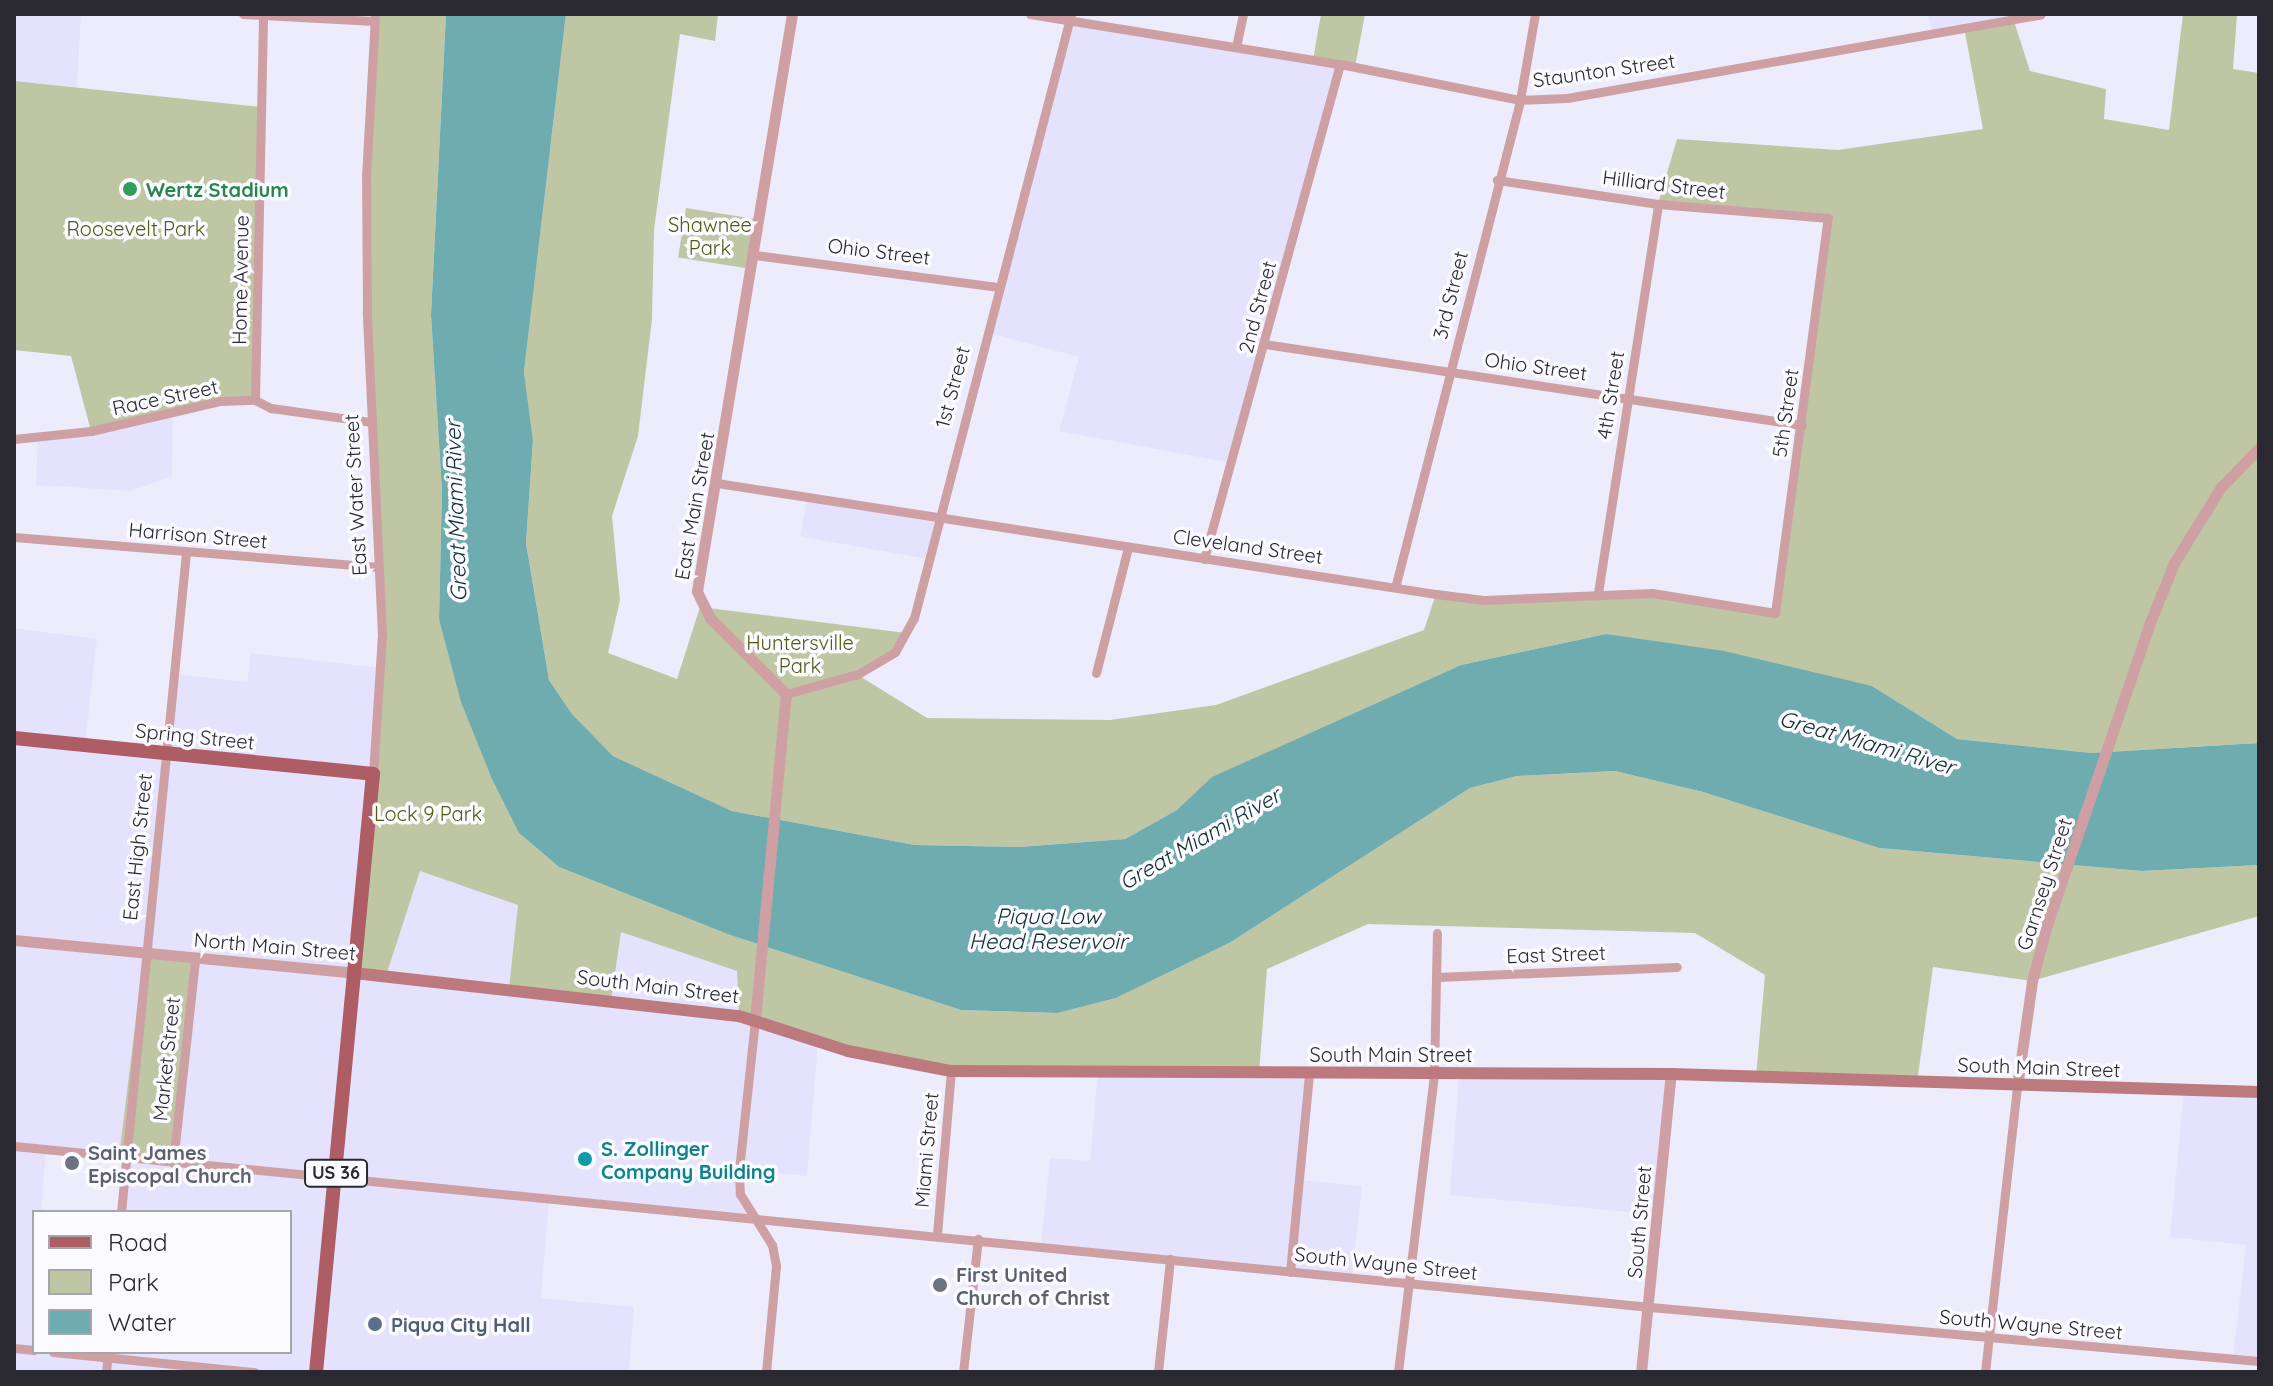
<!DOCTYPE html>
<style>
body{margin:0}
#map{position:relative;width:2273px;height:1386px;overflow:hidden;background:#edecfc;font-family:Quicksand,sans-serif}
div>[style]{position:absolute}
.built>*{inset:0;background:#e5e2fd;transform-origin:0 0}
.green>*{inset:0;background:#bfc6a3;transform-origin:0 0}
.water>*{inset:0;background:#6eacb0}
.minor>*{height:9px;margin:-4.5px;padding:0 4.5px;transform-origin:4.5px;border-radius:4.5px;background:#cfa0a3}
.tertiary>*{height:11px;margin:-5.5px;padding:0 5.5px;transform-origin:5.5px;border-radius:5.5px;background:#cfa0a3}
.secondary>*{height:12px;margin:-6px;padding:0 6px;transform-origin:6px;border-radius:6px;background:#bd7a7e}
.primary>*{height:14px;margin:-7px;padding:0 7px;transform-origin:7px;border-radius:7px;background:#ae5d65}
.dots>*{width:22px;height:22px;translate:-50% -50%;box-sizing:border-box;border:4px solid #fbfaff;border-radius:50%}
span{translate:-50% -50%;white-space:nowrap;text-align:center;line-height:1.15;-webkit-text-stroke:7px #fbfaff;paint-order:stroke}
.shield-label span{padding:2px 6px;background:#fbfaff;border:2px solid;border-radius:6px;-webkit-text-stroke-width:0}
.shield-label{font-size:18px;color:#2a2931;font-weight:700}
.street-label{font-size:20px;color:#2a2931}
.leisure-label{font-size:20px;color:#27864d;font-weight:700}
.left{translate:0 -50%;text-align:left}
.park-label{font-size:20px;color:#515b12}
.culture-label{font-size:20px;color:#0d838f;font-weight:700}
.worship-label{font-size:20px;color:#5b616d;font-weight:700}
.service-label{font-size:20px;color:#4e5e75;font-weight:700}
.water-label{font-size:22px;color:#103032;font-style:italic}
.frame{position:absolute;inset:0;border:16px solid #2a2931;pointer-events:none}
.legend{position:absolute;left:32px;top:1210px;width:260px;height:144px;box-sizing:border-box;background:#fbfaff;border:2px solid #a7a6ad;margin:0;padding:10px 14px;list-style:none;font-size:24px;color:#2a2931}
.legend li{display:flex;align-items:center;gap:16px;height:40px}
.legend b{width:40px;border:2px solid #a7a6ad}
</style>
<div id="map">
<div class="built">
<i style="clip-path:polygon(14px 14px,81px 14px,77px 88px,14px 81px)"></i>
<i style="clip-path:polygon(1928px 14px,2013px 14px,2013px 18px,1932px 33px)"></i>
<i style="clip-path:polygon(1070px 21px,1340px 64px,1232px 463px,1059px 431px,1079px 357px,985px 332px)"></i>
<i style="clip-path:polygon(173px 411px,172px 476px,131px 491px,36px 485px,38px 439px)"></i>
<i style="left:807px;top:498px;width:130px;height:39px;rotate:10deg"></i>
<i style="clip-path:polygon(evenodd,14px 628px,97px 639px,85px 745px,165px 754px,174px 674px,247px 682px,251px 653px,381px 668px,386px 976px,420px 871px,519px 905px,509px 988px,621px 932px,737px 971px,818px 1042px,807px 1176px,739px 1170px,740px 1194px,754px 1218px,549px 1201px,541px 1298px,634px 1307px,629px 1372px,14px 1372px,14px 628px,46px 1150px,126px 1158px,121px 1212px,290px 1212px,290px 1352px,34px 1352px,34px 1212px,41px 1212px,46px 1150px)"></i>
<i style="clip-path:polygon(1098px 1072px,1309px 1074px,1300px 1180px,1362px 1186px,1352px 1278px,1041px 1246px,1050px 1158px,1090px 1161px)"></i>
<i style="clip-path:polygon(1459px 1074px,1671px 1074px,1658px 1215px,1450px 1195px)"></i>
<i style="clip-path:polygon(2184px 1091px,2259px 1092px,2259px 1361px,2233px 1358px,2246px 1245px,2170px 1237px)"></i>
</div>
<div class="green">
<i style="clip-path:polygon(375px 14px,446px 14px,431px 315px,442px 491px,439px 619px,519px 833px,559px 867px,730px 935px,961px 1010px,1056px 1013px,1116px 998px,1231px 942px,1470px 788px,1517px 776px,1615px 771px,1703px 792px,1879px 848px,2142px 871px,2259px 865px,2259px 916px,2032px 981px,1933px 967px,1917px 1083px,1756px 1077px,1765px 975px,1695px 933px,1368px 924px,1267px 969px,1259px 1073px,986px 1072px,895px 1062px,739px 1016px,737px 971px,621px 932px,611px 1000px,509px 988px,518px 905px,420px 871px,386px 976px,354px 973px,380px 696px,366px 177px)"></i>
<i style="clip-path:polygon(566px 14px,718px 14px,715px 41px,680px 34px,654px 230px,652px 319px,638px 436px,612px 516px,620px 600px,608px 653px,677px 679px,700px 607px,906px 633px,895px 652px,858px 675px,927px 718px,1110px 720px,1216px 705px,1424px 630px,1436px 594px,1484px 600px,1652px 593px,1774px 613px,1828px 218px,1658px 204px,1677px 139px,1838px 150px,1983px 129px,1964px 27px,2013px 18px,2030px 71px,2106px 89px,2104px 119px,2169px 130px,2183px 14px,2237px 14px,2233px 69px,2259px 73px,2259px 743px,2091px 753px,1957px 739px,1872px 686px,1606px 634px,1461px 665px,1213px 777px,1177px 810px,1125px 839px,1019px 847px,915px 845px,732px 811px,613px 756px,572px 714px,549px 680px,526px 543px,533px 440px,524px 372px)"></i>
<i style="clip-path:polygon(1321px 14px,1365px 14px,1355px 67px,1313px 60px)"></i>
<i style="clip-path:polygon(14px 81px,261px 107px,255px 400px,220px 401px,91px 431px,71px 356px,14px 350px)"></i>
<i style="left:686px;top:208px;width:76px;height:50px;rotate:9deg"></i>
<i style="left:144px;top:953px;width:51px;height:206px;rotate:7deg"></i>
</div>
<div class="water">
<i style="clip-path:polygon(446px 14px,566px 14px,524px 372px,533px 440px,526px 543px,549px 680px,572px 714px,613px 756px,732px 811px,915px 845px,1019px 847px,1125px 839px,1177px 810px,1212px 777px,1461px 665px,1606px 634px,1724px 651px,1872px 686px,1957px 739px,2091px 753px,2259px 743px,2259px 865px,2142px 871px,1879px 848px,1703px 792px,1615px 771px,1517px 776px,1470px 788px,1231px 942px,1116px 998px,1057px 1013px,961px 1010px,730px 935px,559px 867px,519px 833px,492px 779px,461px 702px,439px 619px,442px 491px,431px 315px)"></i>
</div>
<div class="minor">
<i style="left:243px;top:14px;width:131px;rotate:3.1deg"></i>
<i style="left:1030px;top:14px;width:314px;rotate:9.2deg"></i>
<i style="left:1340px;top:64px;width:184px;rotate:11.3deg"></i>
<i style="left:1520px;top:100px;width:47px;rotate:-2.4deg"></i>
<i style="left:1567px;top:98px;width:481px;rotate:-10deg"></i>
<i style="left:1236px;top:47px;width:34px;rotate:-78deg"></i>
<i style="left:755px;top:255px;width:244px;rotate:7.5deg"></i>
<i style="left:1265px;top:344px;width:543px;rotate:8.58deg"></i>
<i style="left:255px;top:400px;width:384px;rotate:-88.8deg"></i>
<i style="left:14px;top:439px;width:77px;rotate:-5.9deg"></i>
<i style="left:91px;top:431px;width:132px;rotate:-13.1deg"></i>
<i style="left:220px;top:401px;width:35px;rotate:-2deg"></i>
<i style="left:255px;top:400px;width:18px;rotate:27deg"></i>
<i style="left:271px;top:408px;width:100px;rotate:8deg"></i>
<i style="left:717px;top:483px;width:728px;rotate:8.78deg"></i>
<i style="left:1436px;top:594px;width:48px;rotate:7.1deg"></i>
<i style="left:1484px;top:600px;width:168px;rotate:-2.4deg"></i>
<i style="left:1652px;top:593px;width:125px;rotate:9.2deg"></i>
<i style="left:1775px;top:613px;width:399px;rotate:-82.4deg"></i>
<i style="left:1828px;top:218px;width:171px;rotate:-175.3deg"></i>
<i style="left:1658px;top:204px;width:163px;rotate:-171.5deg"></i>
<i style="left:14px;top:537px;width:366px;rotate:4.7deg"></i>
<i style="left:1204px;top:559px;width:513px;rotate:-74.64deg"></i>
<i style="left:1396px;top:584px;width:500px;rotate:-75.6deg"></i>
<i style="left:1520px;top:100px;width:87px;rotate:-80.1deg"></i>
<i style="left:1598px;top:593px;width:394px;rotate:-81.2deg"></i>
<i style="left:1096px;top:673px;width:130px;rotate:-75.7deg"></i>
<i style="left:786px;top:694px;width:75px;rotate:-15.5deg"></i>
<i style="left:858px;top:674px;width:43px;rotate:-30.7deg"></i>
<i style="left:895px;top:652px;width:39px;rotate:-61deg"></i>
<i style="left:914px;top:618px;width:624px;rotate:-75.43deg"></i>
<i style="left:373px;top:774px;width:139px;rotate:-86.3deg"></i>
<i style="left:382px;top:635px;width:324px;rotate:-92.7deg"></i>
<i style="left:367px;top:311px;width:134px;rotate:-90.4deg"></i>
<i style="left:366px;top:177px;width:163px;rotate:-86.8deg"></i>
<i style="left:1437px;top:977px;width:240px;rotate:-2.4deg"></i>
<i style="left:755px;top:1020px;width:151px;rotate:96.1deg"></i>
<i style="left:739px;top:1170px;width:24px;rotate:88deg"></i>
<i style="left:740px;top:1194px;width:60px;rotate:57.9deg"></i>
<i style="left:772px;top:1245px;width:21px;rotate:79deg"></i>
<i style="left:776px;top:1266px;width:106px;rotate:95.4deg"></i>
<i style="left:14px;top:1146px;width:1644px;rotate:5.62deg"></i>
<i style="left:1650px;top:1307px;width:611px;rotate:5.07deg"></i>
<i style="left:173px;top:1163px;width:205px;rotate:-83.8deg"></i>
<i style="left:121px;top:1212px;width:662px;rotate:-84.37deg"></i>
<i style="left:937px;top:1234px;width:164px;rotate:-85.1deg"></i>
<i style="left:1290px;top:1272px;width:199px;rotate:-84.5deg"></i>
<i style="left:14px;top:1348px;width:20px;rotate:6deg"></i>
<i style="left:53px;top:1352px;width:203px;rotate:5.7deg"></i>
<i style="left:106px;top:1372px;width:20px;rotate:-84deg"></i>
<i style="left:963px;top:1372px;width:134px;rotate:-83.6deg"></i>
<i style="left:1158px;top:1372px;width:114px;rotate:-83.9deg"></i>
<i style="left:1398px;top:1372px;width:300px;rotate:-83.1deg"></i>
<i style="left:1434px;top:1074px;width:141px;rotate:-88.8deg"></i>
<i style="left:1985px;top:1372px;width:287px;rotate:-83.6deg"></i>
</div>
<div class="tertiary">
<i style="left:14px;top:940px;width:342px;rotate:5.5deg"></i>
<i style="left:755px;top:1020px;width:327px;rotate:-84.6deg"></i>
<i style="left:786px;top:694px;width:107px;rotate:-135deg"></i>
<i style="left:710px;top:618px;width:30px;rotate:-116deg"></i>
<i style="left:697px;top:591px;width:585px;rotate:-80.65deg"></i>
<i style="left:2017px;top:1087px;width:107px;rotate:-81.9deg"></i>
<i style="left:2032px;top:981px;width:58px;rotate:-75deg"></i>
<i style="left:2047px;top:925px;width:317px;rotate:-71.2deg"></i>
<i style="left:2149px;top:625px;width:67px;rotate:-68deg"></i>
<i style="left:2174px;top:563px;width:89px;rotate:-58.3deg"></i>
<i style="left:2221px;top:487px;width:54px;rotate:-45.7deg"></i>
<i style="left:1641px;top:1372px;width:300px;rotate:-84.3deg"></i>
</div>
<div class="secondary">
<i style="left:354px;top:973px;width:387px;rotate:6.4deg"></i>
<i style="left:739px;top:1016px;width:114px;rotate:17.8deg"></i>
<i style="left:848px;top:1051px;width:105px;rotate:11deg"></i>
<i style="left:951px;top:1071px;width:720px;rotate:0.24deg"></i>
<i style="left:1671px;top:1074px;width:588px;rotate:1.75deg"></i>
</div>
<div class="primary">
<i style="left:14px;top:738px;width:361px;rotate:5.7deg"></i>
<i style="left:373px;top:774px;width:601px;rotate:95.44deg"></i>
</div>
<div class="dots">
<i style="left:130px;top:189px;background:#2e9e5b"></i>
<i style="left:585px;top:1159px;background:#0f9aa8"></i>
<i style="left:72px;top:1163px;background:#6b7280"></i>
<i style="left:940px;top:1285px;background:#6b7280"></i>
<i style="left:375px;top:1324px;background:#5c6f8a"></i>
</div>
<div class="shield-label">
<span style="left:336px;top:1173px">US 36</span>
</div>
<div class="street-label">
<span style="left:1604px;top:70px;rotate:-8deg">Staunton Street</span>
<span style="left:1664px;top:184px;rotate:7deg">Hilliard Street</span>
<span style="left:879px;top:251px;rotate:7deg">Ohio Street</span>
<span style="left:240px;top:280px;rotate:-89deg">Home Avenue</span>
<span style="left:1450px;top:295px;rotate:-76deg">3rd Street</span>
<span style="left:1257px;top:307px;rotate:-75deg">2nd Street</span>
<span style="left:1536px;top:366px;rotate:8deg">Ohio Street</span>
<span style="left:952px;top:387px;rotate:-75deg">1st Street</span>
<span style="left:1610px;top:395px;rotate:-81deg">4th Street</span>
<span style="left:165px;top:397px;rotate:-12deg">Race Street</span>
<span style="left:1785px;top:413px;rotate:-82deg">5th Street</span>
<span style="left:355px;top:495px;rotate:-93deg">East Water Street</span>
<span style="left:694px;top:506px;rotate:-80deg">East Main Street</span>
<span style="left:198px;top:535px;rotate:5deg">Harrison Street</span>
<span style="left:1248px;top:546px;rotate:8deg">Cleveland Street</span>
<span style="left:195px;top:736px;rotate:6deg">Spring Street</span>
<span style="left:137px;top:847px;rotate:-84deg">East High Street</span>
<span style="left:2044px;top:884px;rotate:-72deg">Garnsey Street</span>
<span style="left:275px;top:946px;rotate:5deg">North Main Street</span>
<span style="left:1556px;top:954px;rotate:-2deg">East Street</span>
<span style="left:658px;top:986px;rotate:7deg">South Main Street</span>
<span style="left:1391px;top:1054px">South Main Street</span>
<span style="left:166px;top:1059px;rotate:-84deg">Market Street</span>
<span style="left:2039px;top:1067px;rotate:2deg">South Main Street</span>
<span style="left:926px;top:1150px;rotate:-85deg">Miami Street</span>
<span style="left:1639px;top:1222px;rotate:-85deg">South Street</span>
<span style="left:1386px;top:1263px;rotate:6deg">South Wayne Street</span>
<span style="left:2031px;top:1324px;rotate:5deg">South Wayne Street</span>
</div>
<div class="leisure-label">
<span class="left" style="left:146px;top:189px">Wertz Stadium</span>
</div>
<div class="park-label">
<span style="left:710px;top:236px">Shawnee<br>Park</span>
<span style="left:136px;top:228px">Roosevelt Park</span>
<span style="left:800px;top:654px">Huntersville<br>Park</span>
<span style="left:428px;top:813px">Lock 9 Park</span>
</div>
<div class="culture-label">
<span class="left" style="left:601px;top:1160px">S. Zollinger<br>Company Building</span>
</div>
<div class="worship-label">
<span class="left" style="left:88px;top:1164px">Saint James<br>Episcopal Church</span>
<span class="left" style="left:956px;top:1286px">First United<br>Church of Christ</span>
</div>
<div class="service-label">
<span class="left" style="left:391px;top:1324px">Piqua City Hall</span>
</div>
<div class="water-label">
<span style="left:456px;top:511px;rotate:-92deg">Great Miami River</span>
<span style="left:1867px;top:743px;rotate:16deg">Great Miami River</span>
<span style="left:1200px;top:839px;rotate:-30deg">Great Miami River</span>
<span style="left:1048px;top:929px">Piqua Low<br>Head Reservoir</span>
</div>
<div class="frame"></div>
<ul class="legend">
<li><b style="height:10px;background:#ae5d65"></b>Road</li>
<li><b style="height:22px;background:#bfc6a3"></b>Park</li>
<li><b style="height:22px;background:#6eacb0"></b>Water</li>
</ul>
</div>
